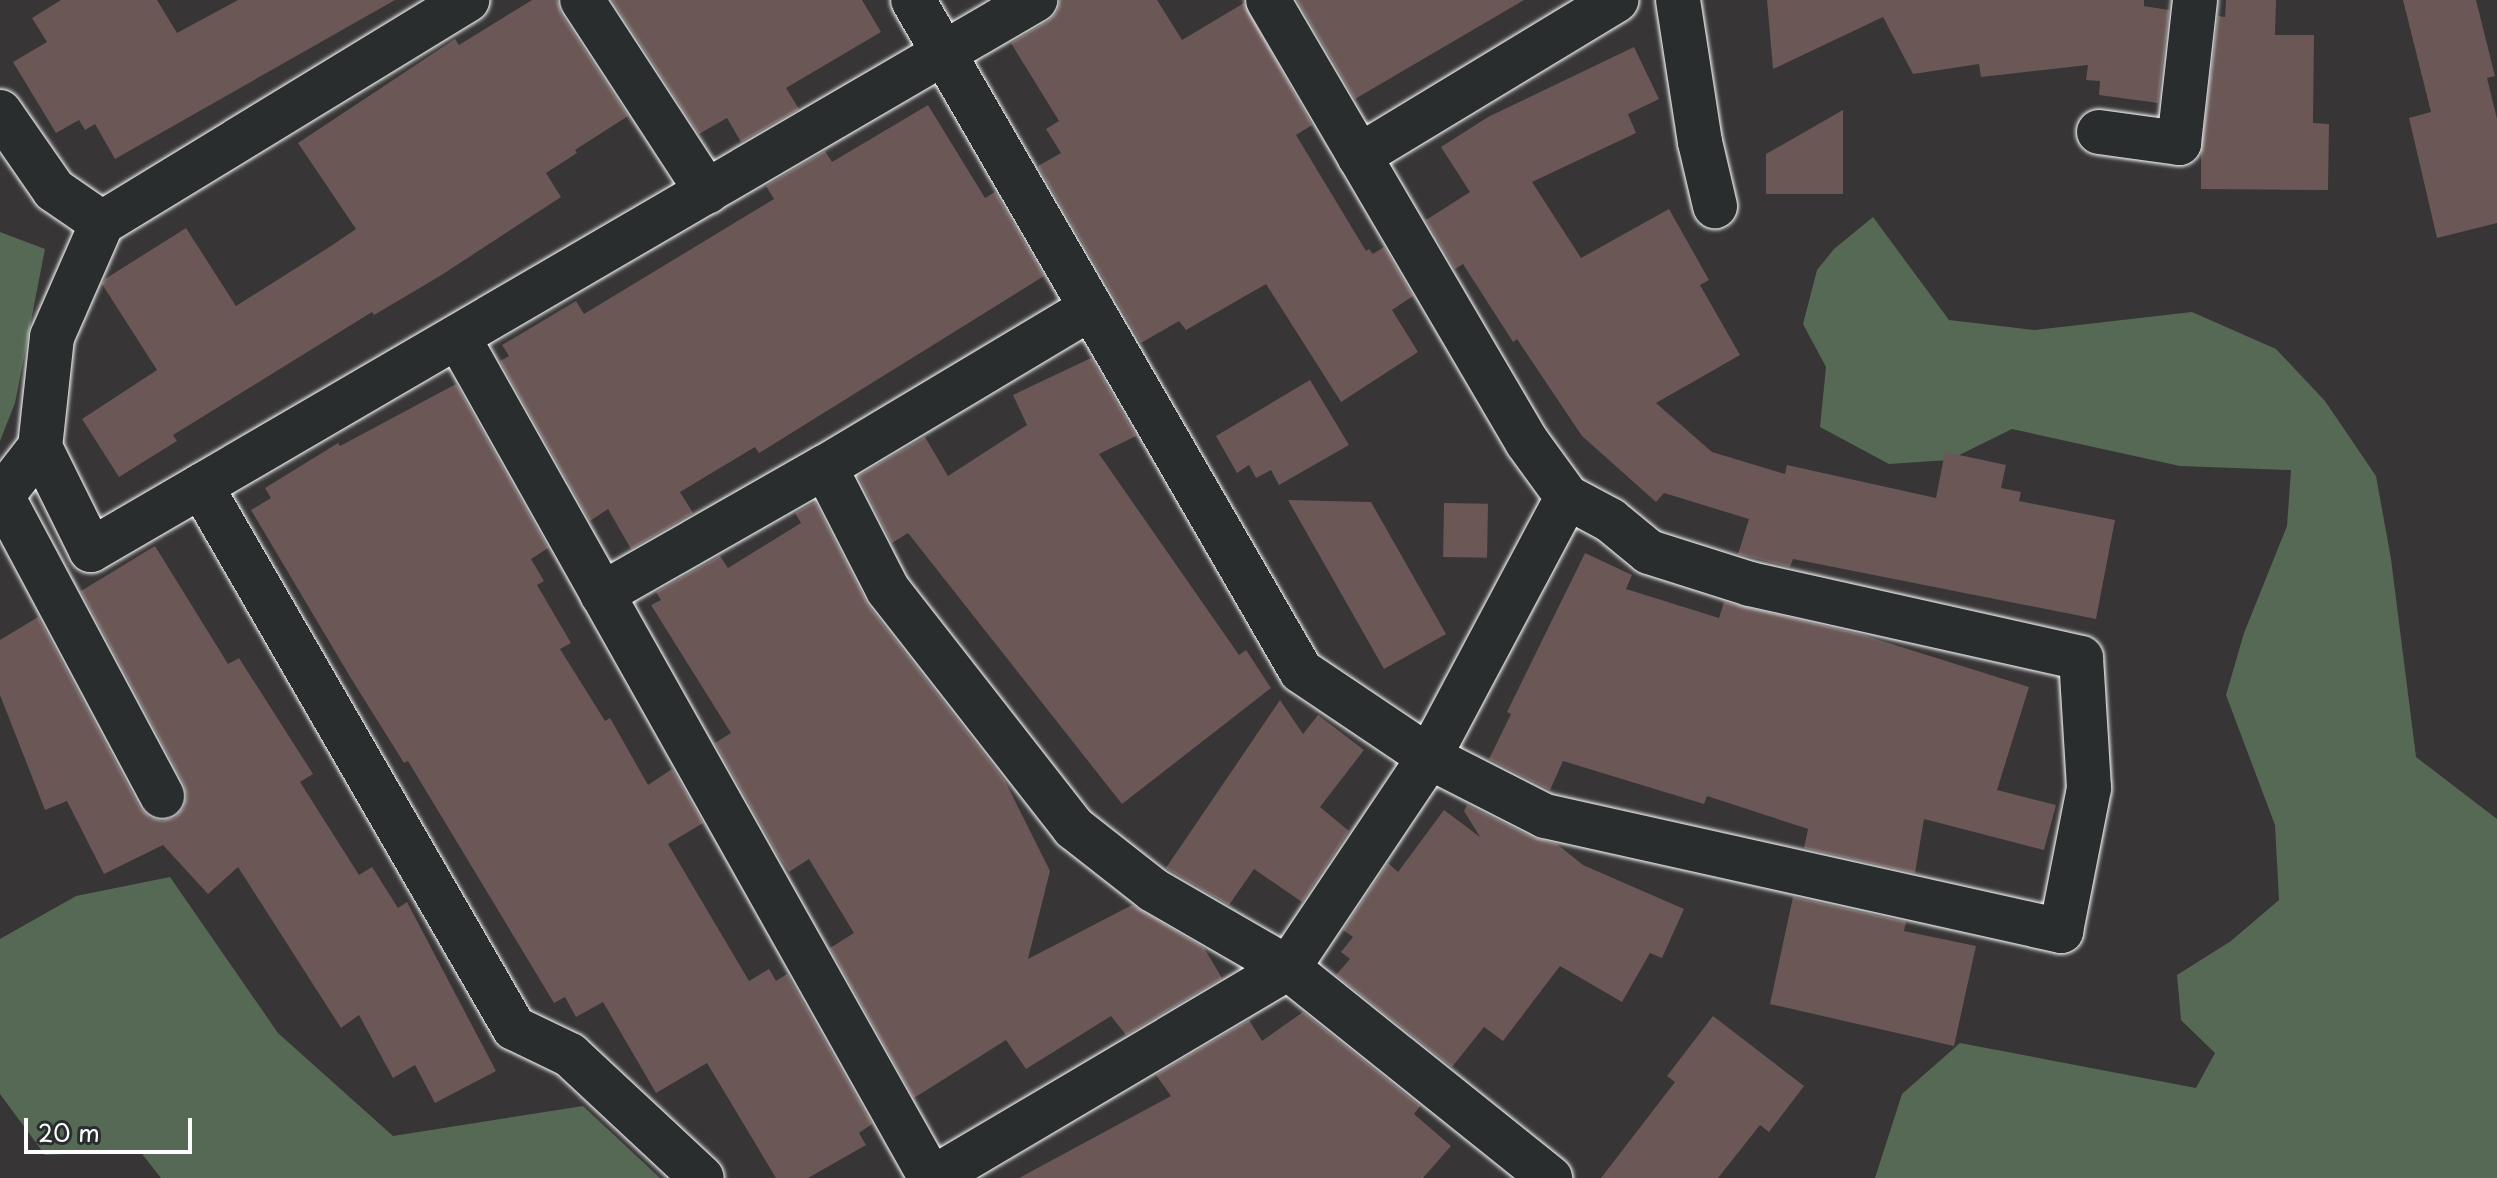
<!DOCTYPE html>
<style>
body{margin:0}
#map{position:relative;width:2497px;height:1178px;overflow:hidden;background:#373536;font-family:"Playpen Sans",sans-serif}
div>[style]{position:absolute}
.green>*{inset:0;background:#556954}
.building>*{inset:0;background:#6a5756;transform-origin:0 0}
.roads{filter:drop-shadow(0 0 2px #fff) drop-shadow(0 0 2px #fff)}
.minor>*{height:44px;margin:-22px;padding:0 22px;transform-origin:22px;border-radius:22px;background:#2a2d2e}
span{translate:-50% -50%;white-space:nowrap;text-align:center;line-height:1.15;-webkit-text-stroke:6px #2a2d2e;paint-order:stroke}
.scale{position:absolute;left:24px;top:1118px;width:168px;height:36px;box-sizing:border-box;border:4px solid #fff;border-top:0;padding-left:10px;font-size:24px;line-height:28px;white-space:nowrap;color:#fff;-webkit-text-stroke:6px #2a2d2e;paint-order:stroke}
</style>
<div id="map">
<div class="green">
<i style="clip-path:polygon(1873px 217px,1949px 320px,2035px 330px,2192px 312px,2276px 349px,2325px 401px,2376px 476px,2391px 559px,2416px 757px,2497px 819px,2497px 1178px,1875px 1178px,1902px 1094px,1960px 1043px,2196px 1088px,2215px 1053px,2181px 1020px,2177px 975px,2231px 941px,2279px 900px,2275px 825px,2226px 695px,2244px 633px,2287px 526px,2291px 470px,2180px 466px,2012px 429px,1949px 460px,1889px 464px,1820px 427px,1826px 367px,1803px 324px,1817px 270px,1834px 249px)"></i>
<i style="clip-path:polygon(0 232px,45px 249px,15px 403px,0 441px)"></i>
<i style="clip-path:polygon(170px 877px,278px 1033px,393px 1136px,583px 1106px,660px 1178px,161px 1178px,139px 1150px,45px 1155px,0 1094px,0 939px,76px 896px)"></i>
</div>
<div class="building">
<i style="clip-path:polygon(61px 0,157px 0,177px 33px,238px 0,395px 0,115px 159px,95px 124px,85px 130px,79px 120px,56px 133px,13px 62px,47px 42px,32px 18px)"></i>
<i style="clip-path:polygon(532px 0,557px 0,561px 14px,628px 116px,575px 150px,577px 153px,546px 173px,561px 197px,440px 276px,374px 315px,372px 312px,173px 435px,177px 441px,119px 477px,82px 419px,157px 370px,102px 284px,105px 279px,186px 228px,236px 306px,331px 246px,356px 229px,298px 143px,455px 39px,459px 45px)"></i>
<i style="clip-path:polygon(612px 0,862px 0,881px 32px,786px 88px,799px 109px,741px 142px,727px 118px,699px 134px)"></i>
<i style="clip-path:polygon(1060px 0,1157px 0,1182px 40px,1244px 3px,1312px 125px,1296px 135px,1366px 251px,1369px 249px,1373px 254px,1384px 247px,1413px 296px,1392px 310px,1418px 352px,1341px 402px,1266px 284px,1186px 330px,1179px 321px,1141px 343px,1038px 166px,1061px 153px,1046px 129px,1059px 121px,1011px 43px,1048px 21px,1057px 12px)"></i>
<i style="clip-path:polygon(1297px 0,1524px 0,1355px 99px)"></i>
<i style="clip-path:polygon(1767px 0,2144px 0,2144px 6px,2169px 10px,2158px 103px,2099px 95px,2100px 81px,2086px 80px,2088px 65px,1981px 77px,1979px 64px,1913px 74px,1883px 17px,1773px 69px)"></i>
<i style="clip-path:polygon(2226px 0,2276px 0,2275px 35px,2314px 35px,2313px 123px,2329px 124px,2328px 190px,2201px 189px,2201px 152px,2218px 16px,2225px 17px)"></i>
<i style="clip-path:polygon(2403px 0,2476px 0,2495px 76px,2487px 78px,2497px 119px,2497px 223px,2437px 238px,2409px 118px,2431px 112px)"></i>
<i style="clip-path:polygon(1634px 47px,1659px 99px,1628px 114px,1636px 133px,1532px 182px,1581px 258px,1669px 209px,1709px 280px,1700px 285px,1740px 355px,1656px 403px,1712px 452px,1785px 474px,1787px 465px,1936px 498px,1945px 452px,2006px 465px,2001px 488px,2021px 492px,2019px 501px,2115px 520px,2096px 619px,1793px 559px,1790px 567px,1738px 554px,1749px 519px,1664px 493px,1656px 502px,1582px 436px,1517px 339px,1513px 342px,1463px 264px,1455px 269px,1426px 220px,1470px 192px,1441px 147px,1488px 117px)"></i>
<i style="clip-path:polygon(928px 105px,985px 198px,995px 192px,1044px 276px,759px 453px,755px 447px,680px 492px,693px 513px,631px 549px,608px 509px,590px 521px,500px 361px,509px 356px,502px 345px,576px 301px,584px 314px,774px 199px,766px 186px,825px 151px,832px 162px)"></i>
<i style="clip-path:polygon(1843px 110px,1843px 194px,1766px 194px,1766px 154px)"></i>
<i style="clip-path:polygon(1091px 358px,1136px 436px,1099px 454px,1239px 655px,1246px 650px,1271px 688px,1122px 804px,908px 533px,892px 543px,858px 476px,925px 437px,948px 476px,1027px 425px,1013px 395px)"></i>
<i style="clip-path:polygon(1310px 380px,1349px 445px,1279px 485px,1271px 470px,1256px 478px,1249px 465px,1237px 473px,1216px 436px)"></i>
<i style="clip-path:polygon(456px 384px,548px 548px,531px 559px,544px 581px,537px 585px,571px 643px,560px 649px,605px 721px,610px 718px,648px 785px,672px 769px,703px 823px,668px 844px,749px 981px,769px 969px,776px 981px,787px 974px,872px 1124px,859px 1133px,866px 1145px,808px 1178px,776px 1178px,707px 1063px,656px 1093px,603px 1002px,576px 1017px,565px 997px,554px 1003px,408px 761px,404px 763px,352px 680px,251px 510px,271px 498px,265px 488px,338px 443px,340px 446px)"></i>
<i style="clip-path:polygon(1288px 500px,1371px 502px,1446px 634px,1384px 669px)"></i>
<i style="clip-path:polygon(815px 502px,868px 605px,1005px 781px,1050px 871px,1028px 959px,1132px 905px,1204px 948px,1222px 978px,1126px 1035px,1111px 1016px,1026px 1069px,1006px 1040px,914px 1098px,830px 948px,854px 933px,809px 859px,789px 872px,778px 855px,715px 743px,731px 733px,651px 605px,661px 600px,656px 592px,720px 556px,728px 568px,801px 523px,795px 513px)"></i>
<i style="left:1444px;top:503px;width:44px;height:54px;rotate:1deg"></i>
<i style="clip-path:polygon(155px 546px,228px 664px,239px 658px,313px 774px,300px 782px,359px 875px,372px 867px,398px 908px,407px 902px,496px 1071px,435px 1103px,415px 1065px,393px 1078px,359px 1015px,341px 1028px,238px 867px,208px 894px,163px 845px,104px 874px,67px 801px,45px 810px,0 695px,0 640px,38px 617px,140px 808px,150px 818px,162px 821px,174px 818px,184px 808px,187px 796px,184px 784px,81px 591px)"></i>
<i style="clip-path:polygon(1585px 553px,1632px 575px,1626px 589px,1719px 618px,1724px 602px,1863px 635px,2029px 687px,1997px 790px,2056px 805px,2044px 850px,1924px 819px,1915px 873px,1804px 848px,1808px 829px,1707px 796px,1704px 804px,1563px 761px,1550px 790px,1489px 759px,1511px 714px,1507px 712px)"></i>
<i style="clip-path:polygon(1280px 700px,1303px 734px,1318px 715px,1364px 750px,1320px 807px,1349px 831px,1302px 902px,1254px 869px,1229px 905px,1166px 868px)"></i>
<i style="clip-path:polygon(1467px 805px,1534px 838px,1557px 844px,1583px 865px,1684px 909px,1662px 958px,1650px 953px,1622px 1002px,1560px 966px,1503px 1041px,1484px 1027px,1452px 1067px,1336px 975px,1350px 959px,1341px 952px,1353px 937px,1343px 930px,1388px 863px,1398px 872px,1444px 810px,1480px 837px,1464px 811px)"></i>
<i style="clip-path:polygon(1793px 897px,1906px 922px,1904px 931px,1976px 946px,1954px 1046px,1770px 1004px)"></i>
<i style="clip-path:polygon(1303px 1012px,1420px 1106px,1414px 1114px,1451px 1146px,1423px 1178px,1019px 1178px,1171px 1096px,1156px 1075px,1249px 1020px,1262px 1041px)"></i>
<i style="clip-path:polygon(1713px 1016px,1804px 1086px,1769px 1132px,1760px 1125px,1718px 1178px,1601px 1178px,1675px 1082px,1667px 1076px)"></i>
</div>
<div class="roads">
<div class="minor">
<i style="left:582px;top:0;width:229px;rotate:56.9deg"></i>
<i style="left:913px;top:0;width:775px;rotate:59.96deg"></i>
<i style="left:1301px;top:671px;width:154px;rotate:33.9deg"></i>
<i style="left:1429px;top:757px;width:130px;rotate:27deg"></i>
<i style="left:1545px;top:816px;width:529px;rotate:12.56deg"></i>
<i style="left:2061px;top:931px;width:146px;rotate:-78.9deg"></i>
<i style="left:2089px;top:788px;width:130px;rotate:-93.5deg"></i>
<i style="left:2081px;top:658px;width:339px;rotate:-167.4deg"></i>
<i style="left:1750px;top:584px;width:106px;rotate:-162.4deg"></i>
<i style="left:1649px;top:552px;width:50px;rotate:-140.6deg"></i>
<i style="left:1610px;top:520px;width:49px;rotate:-151.9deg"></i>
<i style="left:1567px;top:497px;width:68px;rotate:-126deg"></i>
<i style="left:1527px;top:442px;width:512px;rotate:-120.37deg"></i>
<i style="left:1678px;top:0;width:144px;rotate:81.2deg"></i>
<i style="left:1700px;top:142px;width:66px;rotate:76.8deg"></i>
<i style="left:0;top:112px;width:95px;rotate:55.3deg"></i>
<i style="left:54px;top:190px;width:58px;rotate:34.5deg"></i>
<i style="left:102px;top:223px;width:124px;rotate:113.7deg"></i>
<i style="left:52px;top:337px;width:111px;rotate:96.2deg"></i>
<i style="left:40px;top:447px;width:115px;rotate:63.7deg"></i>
<i style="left:91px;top:550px;width:1093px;rotate:-30.23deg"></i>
<i style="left:2099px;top:132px;width:81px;rotate:7.8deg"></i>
<i style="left:2179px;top:143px;width:144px;rotate:-83.6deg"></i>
<i style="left:1359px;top:156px;width:301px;rotate:-31.2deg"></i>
<i style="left:102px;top:223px;width:428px;rotate:-31.4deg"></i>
<i style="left:458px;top:337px;width:965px;rotate:60.65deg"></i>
<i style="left:40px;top:447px;width:62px;rotate:127.8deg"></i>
<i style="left:2px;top:496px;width:340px;rotate:61.9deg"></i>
<i style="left:825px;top:467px;width:138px;rotate:62.9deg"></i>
<i style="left:888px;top:590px;width:302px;rotate:52deg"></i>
<i style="left:1074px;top:828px;width:100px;rotate:38.1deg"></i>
<i style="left:1153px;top:890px;width:156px;rotate:30deg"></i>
<i style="left:1288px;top:968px;width:336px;rotate:38.7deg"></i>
<i style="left:201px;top:486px;width:626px;rotate:59.99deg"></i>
<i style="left:514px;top:1028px;width:62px;rotate:25.7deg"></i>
<i style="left:570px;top:1055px;width:180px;rotate:43deg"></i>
<i style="left:602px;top:594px;width:257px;rotate:-29.7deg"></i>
<i style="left:825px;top:467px;width:310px;rotate:-30.9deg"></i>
<i style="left:933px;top:1178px;width:412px;rotate:-30.6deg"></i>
<i style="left:1288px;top:968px;width:254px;rotate:-56.2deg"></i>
<i style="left:1429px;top:757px;width:294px;rotate:-62deg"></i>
</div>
</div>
<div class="scale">20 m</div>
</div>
